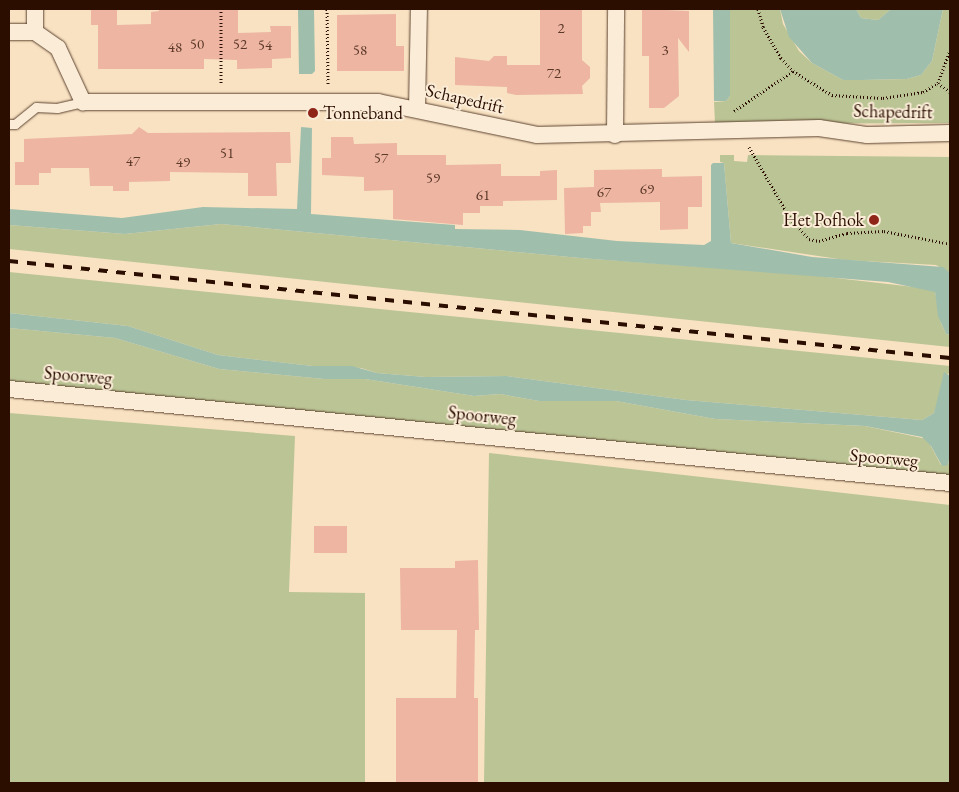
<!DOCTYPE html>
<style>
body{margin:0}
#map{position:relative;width:959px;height:792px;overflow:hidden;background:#f8e2c2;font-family:"EB Garamond",serif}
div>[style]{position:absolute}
.green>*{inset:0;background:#bbc495}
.water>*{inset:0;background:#9fbfac}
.building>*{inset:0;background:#edb5a2;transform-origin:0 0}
.path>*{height:3px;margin-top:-1.5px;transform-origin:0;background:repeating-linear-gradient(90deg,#2b0e00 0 1px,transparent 0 3.5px)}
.roads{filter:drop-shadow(0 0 1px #5e4330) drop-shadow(0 0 1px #5e4330)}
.lane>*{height:9px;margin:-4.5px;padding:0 4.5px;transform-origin:4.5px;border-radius:4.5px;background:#faecd7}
.street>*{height:16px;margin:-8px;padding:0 8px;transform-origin:8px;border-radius:8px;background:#faecd7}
.rail>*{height:4px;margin-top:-2px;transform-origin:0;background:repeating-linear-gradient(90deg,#2b0e00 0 9px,transparent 0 18px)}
.dots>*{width:14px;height:14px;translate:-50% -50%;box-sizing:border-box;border:2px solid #faecd7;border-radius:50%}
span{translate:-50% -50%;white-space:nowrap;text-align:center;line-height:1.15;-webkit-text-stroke:4px #faecd7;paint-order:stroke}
.number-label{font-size:15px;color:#5c3828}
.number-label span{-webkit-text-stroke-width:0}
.street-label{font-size:18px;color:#2b0e00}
.poi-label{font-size:18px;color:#2b0e00}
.left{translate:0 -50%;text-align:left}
.right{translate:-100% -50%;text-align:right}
.frame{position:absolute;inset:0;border:10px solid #2b0e00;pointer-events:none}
</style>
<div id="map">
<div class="green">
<i style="clip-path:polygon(730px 9px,780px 9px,783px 24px,799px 51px,812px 63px,843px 80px,862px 80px,907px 79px,921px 75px,932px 61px,943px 9px,950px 9px,950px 123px,715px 124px,714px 102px,726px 101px,730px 96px)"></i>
<i style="clip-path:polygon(856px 9px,891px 9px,878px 20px,861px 18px)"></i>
<i style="clip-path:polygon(720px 155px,734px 155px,734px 161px,747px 162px,748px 155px,950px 157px,950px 273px,936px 265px,845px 260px,731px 243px,724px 163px,720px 162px)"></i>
<i style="clip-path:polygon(221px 224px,580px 258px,801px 274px,931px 289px,935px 292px,941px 323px,946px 334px,950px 335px,950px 347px,9px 249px,9px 225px,125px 234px)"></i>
<i style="clip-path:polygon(9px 272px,950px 366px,950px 376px,948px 373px,934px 413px,922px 420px,686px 400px,507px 376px,426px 377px,377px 373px,361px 368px,313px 366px,218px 355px,128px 326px,9px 313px)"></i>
<i style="clip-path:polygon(9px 328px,115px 338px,219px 369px,324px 379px,365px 379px,474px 396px,500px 394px,539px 401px,616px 401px,715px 419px,865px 426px,927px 439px,941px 465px,948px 465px,950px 454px,950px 476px,9px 381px)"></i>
<i style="clip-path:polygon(9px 413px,295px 436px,289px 592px,365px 593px,365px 783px,9px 783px)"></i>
<i style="clip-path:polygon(489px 453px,950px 505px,950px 783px,484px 783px)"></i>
</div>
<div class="water">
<i style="clip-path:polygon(298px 9px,314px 9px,315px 71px,312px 74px,299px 74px)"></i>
<i style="clip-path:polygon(713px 9px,730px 9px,730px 96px,726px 101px,714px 101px)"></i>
<i style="clip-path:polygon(780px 9px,856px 9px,861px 18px,878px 20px,891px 9px,943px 9px,932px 61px,921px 75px,907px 79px,862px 80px,843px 80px,812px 63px,789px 37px)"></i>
<i style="clip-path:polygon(301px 127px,312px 128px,311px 214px,455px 225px,455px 229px,520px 230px,617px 241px,704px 245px,711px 241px,711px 165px,713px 163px,724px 163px,731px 243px,812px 257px,943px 267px,950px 273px,950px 335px,946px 334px,938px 316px,935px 292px,888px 282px,580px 258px,221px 224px,125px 234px,9px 225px,9px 209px,122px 218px,203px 207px,297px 209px)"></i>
<i style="clip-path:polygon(9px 313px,128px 326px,218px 355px,313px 366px,352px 366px,377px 373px,426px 377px,507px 376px,686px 400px,922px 420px,934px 413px,944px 372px,950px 376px,950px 454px,948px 465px,942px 466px,931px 446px,922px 437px,865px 426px,715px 419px,616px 401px,539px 401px,500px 394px,474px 396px,365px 379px,324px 379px,219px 369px,115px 338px,9px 328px)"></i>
</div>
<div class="building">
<i style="clip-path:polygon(91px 9px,117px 9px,117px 25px,151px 24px,151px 12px,159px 11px,159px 9px,238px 9px,238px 33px,271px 32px,270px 26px,291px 26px,291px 58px,272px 59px,272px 68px,237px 69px,237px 60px,204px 59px,204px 69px,98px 69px,98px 25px,91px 25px)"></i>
<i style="clip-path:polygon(582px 9px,582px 60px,590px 67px,590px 78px,582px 86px,583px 94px,516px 95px,507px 93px,507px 87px,455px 85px,455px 57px,489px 61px,494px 56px,507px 56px,507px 65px,540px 65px,540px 10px)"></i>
<i style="clip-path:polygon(642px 9px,689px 11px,689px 52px,678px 38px,679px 96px,664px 108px,649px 108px,649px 56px,642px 56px)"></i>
<i style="clip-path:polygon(396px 14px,396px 46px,404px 46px,404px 71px,337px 71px,337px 15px)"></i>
<i style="clip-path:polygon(139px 127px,148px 133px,290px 132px,291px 163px,276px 163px,277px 196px,248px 196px,248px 173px,170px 172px,170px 181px,129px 182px,129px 191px,113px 191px,113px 186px,90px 186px,89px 168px,51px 168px,51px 173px,39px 173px,39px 185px,15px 185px,15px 162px,24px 162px,24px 139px,132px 134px)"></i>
<i style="clip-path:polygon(331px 137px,353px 137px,354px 144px,397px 143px,397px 155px,446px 155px,446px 165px,501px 164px,501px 176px,540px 176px,540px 171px,557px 170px,557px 200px,503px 201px,503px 206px,480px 206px,480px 213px,463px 213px,463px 225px,393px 219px,393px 190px,364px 191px,364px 177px,322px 175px,322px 158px,331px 158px)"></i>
<i style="clip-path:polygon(662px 169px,662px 177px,702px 176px,702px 207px,688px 207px,688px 229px,660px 230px,660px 202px,600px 203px,601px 212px,591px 212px,591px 226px,583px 226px,583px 233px,565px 234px,564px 188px,594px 187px,594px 170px)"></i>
<i style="left:314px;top:526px;width:33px;height:27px"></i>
<i style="clip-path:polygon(478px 560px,479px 630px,475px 630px,474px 698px,478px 698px,478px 783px,396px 783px,396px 698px,456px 698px,457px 630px,401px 630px,400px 568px,455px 568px,455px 561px)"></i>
</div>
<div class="path">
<i style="left:327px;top:9px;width:76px;rotate:89.2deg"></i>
<i style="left:758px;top:9px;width:19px;rotate:74deg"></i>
<i style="left:763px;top:27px;width:36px;rotate:60deg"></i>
<i style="left:781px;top:58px;width:18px;rotate:47deg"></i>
<i style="left:793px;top:71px;width:46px;rotate:31.6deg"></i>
<i style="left:832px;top:95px;width:51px;rotate:3.4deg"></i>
<i style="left:883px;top:98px;width:40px;rotate:-8.5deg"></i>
<i style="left:923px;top:92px;width:17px;rotate:-31deg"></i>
<i style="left:938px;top:83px;width:35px;rotate:-70deg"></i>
<i style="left:938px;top:83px;width:15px;rotate:37deg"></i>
<i style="left:221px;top:86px;width:77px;rotate:-90deg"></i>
<i style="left:734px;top:111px;width:71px;rotate:-34.1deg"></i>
<i style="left:749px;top:147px;width:82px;rotate:60deg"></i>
<i style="left:790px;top:218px;width:28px;rotate:48deg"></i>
<i style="left:809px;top:239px;width:10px;rotate:11deg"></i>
<i style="left:819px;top:241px;width:29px;rotate:-16deg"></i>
<i style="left:847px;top:233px;width:37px;rotate:-3deg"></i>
<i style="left:884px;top:231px;width:67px;rotate:11.1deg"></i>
</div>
<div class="roads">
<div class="lane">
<i style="left:9px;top:124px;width:6px"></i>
<i style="left:15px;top:124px;width:27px;rotate:-39deg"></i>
<i style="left:36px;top:107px;width:21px;rotate:3deg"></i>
<i style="left:57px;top:108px;width:27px;rotate:-13deg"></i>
</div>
<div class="street">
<i style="left:9px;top:32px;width:26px"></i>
<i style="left:35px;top:32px;width:28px;rotate:35deg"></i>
<i style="left:58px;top:48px;width:60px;rotate:65.2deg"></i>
<i style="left:83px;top:102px;width:295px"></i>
<i style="left:378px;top:102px;width:162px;rotate:11.7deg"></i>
<i style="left:537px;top:135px;width:282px;rotate:-1.4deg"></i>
<i style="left:819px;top:128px;width:49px;rotate:8.3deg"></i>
<i style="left:867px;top:135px;width:83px;rotate:-1.4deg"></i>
<i style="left:35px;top:32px;width:23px;rotate:-90deg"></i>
<i style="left:417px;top:109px;width:100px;rotate:-88.9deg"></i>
<i style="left:615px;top:135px;width:126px;rotate:-89.5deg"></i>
<i style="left:9px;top:389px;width:946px;rotate:5.7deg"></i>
</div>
</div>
<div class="rail">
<i style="left:9px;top:261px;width:946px;rotate:5.89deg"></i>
</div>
<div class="dots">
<i style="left:313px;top:113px;background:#8f2418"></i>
<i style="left:874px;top:220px;background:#8f2418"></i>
</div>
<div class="number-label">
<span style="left:561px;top:28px">2</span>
<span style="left:197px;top:44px">50</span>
<span style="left:240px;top:44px">52</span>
<span style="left:265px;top:45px">54</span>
<span style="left:175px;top:47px">48</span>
<span style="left:360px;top:50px">58</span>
<span style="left:665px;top:50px">3</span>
<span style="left:554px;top:73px">72</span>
<span style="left:227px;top:153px">51</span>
<span style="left:381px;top:158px">57</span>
<span style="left:133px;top:161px">47</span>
<span style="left:183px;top:162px">49</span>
<span style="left:433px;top:178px">59</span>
<span style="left:647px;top:189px">69</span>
<span style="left:604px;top:192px">67</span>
<span style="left:483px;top:195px">61</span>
</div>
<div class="street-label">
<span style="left:465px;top:99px;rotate:13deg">Schapedrift</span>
<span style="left:893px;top:112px;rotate:1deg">Schapedrift</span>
<span style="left:78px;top:376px;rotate:5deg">Spoorweg</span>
<span style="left:482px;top:416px;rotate:6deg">Spoorweg</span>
<span style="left:884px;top:458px;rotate:5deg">Spoorweg</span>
</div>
<div class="poi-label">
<span class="left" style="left:323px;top:113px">Tonneband</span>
<span class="right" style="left:864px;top:220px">Het Pofhok</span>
</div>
<div class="frame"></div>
</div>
